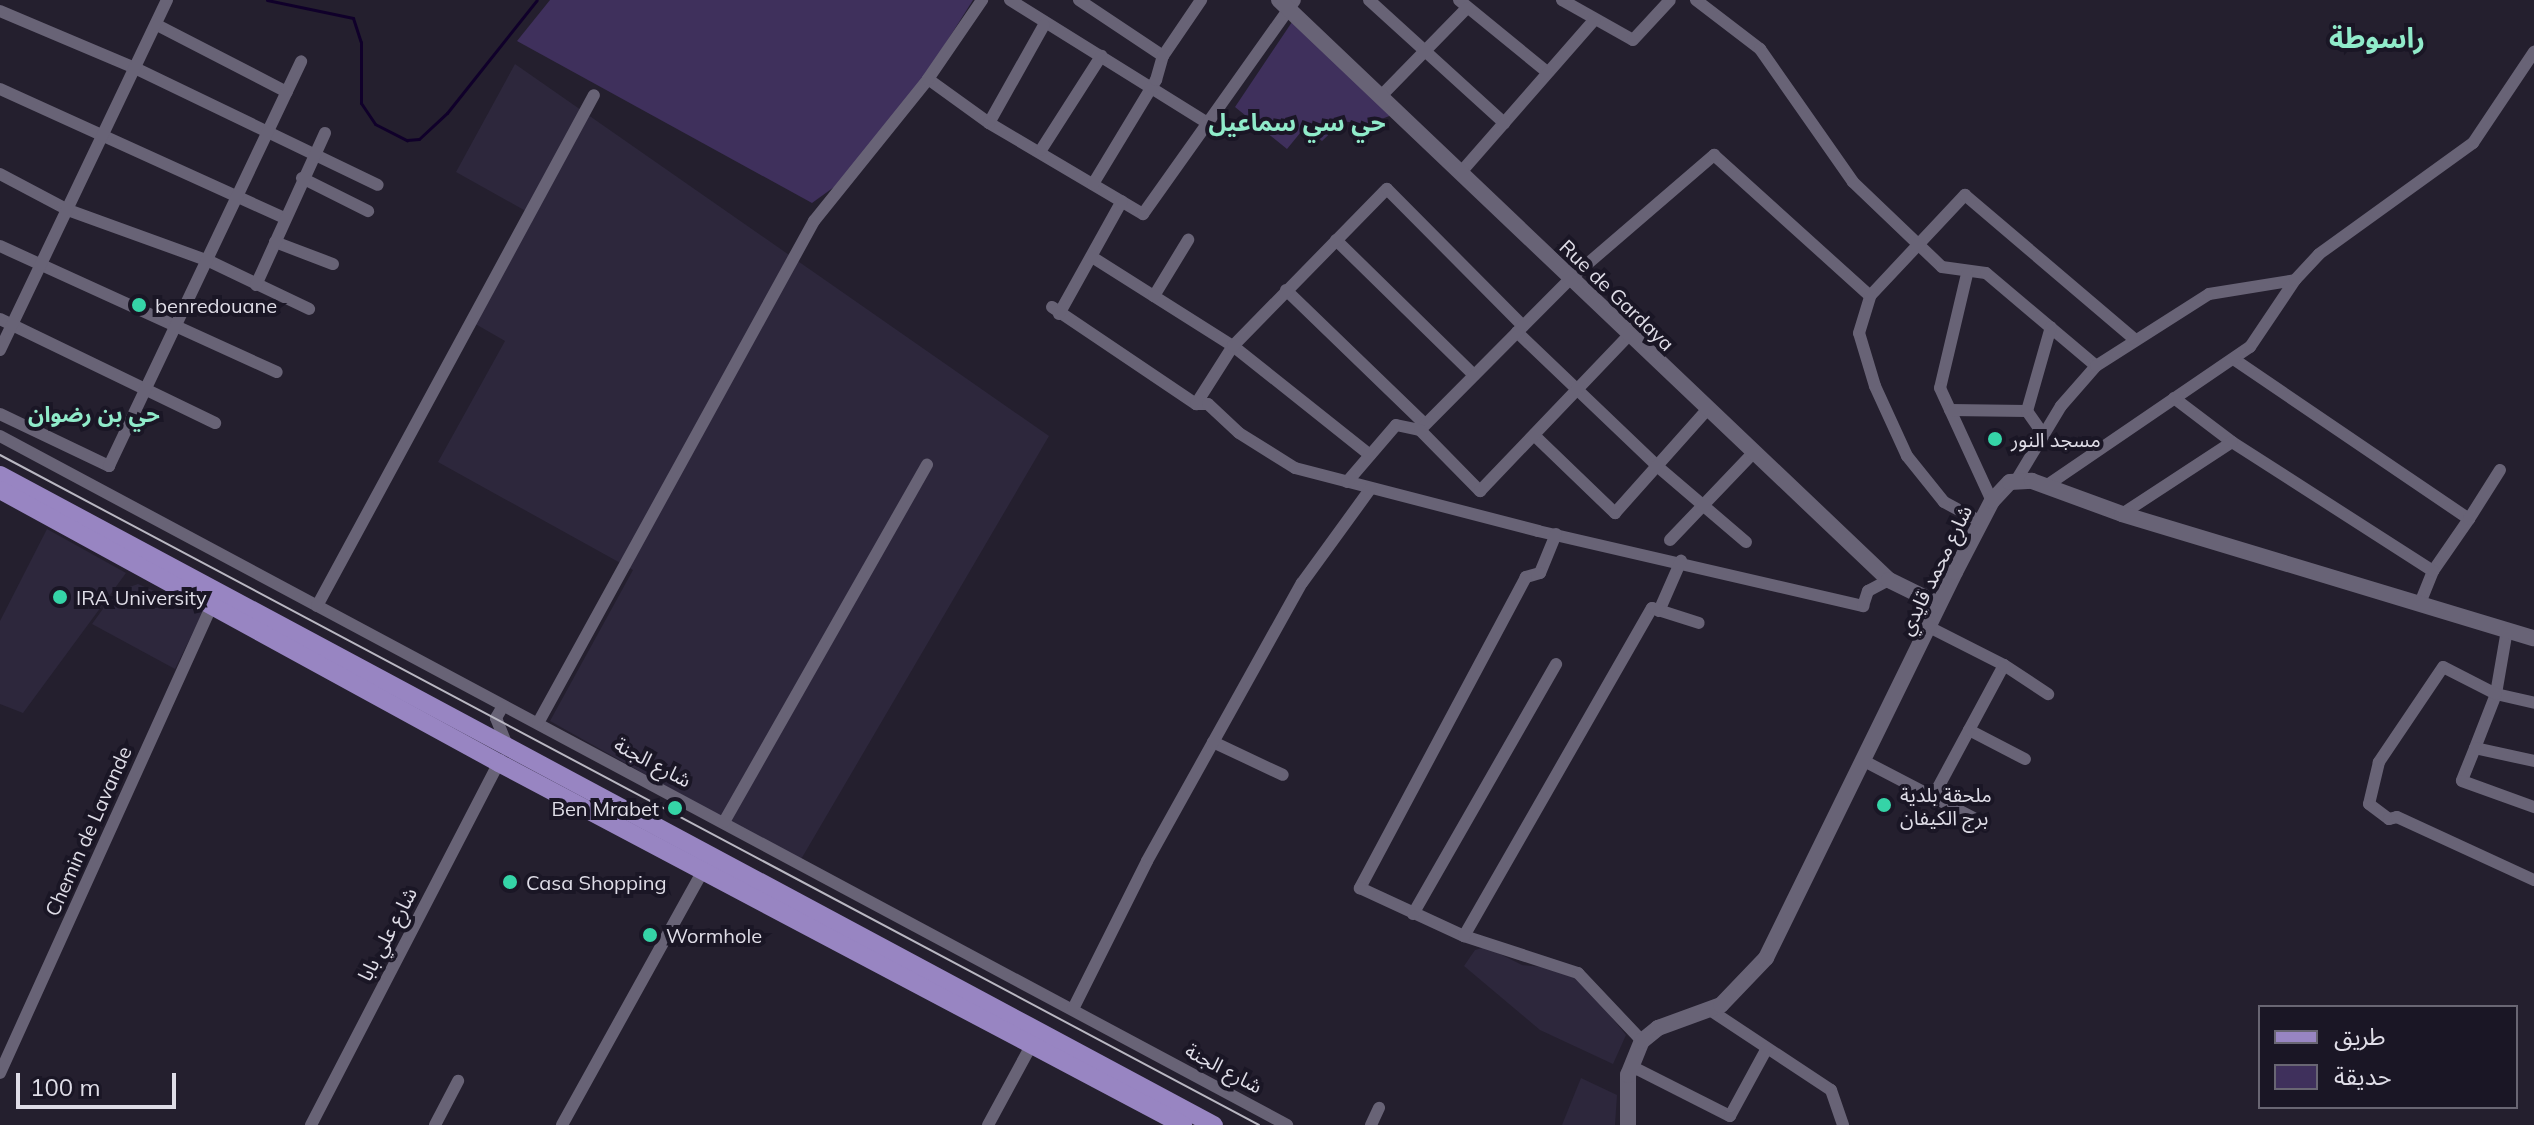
<!DOCTYPE html>
<meta charset="utf-8">
<style>
body{margin:0}
#map{position:relative;width:2534px;height:1125px;overflow:hidden;background:#241f2e;font-family:Mulish,"Noto Sans Arabic",sans-serif}
div>[style]{position:absolute}
.built>*{inset:0;background:#2d273c}
.green>*{inset:0;background:#3f305c}
.stream>*{height:3px;margin:-1.5px;padding:0 1.5px;transform-origin:1.5px;border-radius:1.5px;background:#10002a}
.street>*{height:12px;margin:-6px;padding:0 6px;transform-origin:6px;border-radius:6px;background:#686376}
.secondary>*{height:16px;margin:-8px;padding:0 8px;transform-origin:8px;border-radius:8px;background:#686376}
.primary>*{height:18px;margin:-9px;padding:0 9px;transform-origin:9px;border-radius:9px;background:#9885c2}
.tram>*{height:2px;margin:-1px;padding:0 1px;transform-origin:1px;border-radius:1px;background:#b9b7c2}
.dots>*{width:22px;height:22px;translate:-50% -50%;box-sizing:border-box;border:4px solid #1a1625;border-radius:50%}
span{translate:-50% -50%;white-space:nowrap;text-align:center;line-height:1.15;-webkit-text-stroke:8px #1a1625;paint-order:stroke}
.street-label{font-size:20px;color:#dfdde7}
.poi-label{font-size:20px;color:#dfdde7}
.left{translate:0 -50%;text-align:left}
.right{translate:-100% -50%;text-align:right}
.neighbourhood-label{font-size:22px;color:#90ebca;font-weight:700}
.quarter-label{font-size:24px;color:#90ebca;font-weight:700}
.district-label{font-size:28px;color:#90ebca;font-weight:700}
.legend{position:absolute;left:2258px;top:1005px;width:260px;height:104px;box-sizing:border-box;background:#1a1625;border:2px solid #696673;margin:0;padding:10px 14px;list-style:none;font-size:24px;color:#dfdde7}
.legend li{display:flex;align-items:center;gap:16px;height:40px}
.legend b{width:40px;border:2px solid #696673}
.scale{position:absolute;left:16px;top:1073px;width:160px;height:36px;box-sizing:border-box;border:4px solid #dfdde7;border-top:0;padding-left:10px;font-size:24px;line-height:28px;white-space:nowrap;color:#dfdde7;-webkit-text-stroke:6px #1a1625;paint-order:stroke}
</style>
<div id="map">
<div class="built">
<i style="clip-path:polygon(515px 64px,1049px 436px,800px 861px,550px 721px,633px 570px,438px 462px,505px 341px,472px 322px,531px 214px,456px 172px)"></i>
<i style="clip-path:polygon(47px 529px,126px 573px,23px 713px,0 704px,0 621px)"></i>
<i style="clip-path:polygon(138px 584px,203px 612px,175px 669px,92px 624px,115px 592px)"></i>
<i style="clip-path:polygon(1486px 947px,1522px 965px,1554px 968px,1582px 981px,1626px 1035px,1613px 1064px,1540px 1030px,1464px 966px,1475px 950px)"></i>
<i style="clip-path:polygon(1581px 1078px,1617px 1095px,1615px 1125px,1562px 1125px)"></i>
</div>
<div class="green">
<i style="clip-path:polygon(550px 0,973px 0,925px 76px,841px 182px,812px 203px,517px 41px)"></i>
<i style="clip-path:polygon(1292px 22px,1392px 115px,1366px 125px,1343px 121px,1322px 141px,1305px 127px,1287px 149px,1235px 107px)"></i>
</div>
<div class="stream">
<i style="left:267px;top:0;width:88px;rotate:11.8deg"></i>
<i style="left:353px;top:18px;width:25px;rotate:72deg"></i>
<i style="left:361px;top:42px;width:61px;rotate:90deg"></i>
<i style="left:361px;top:103px;width:25px;rotate:56deg"></i>
<i style="left:375px;top:124px;width:36px;rotate:27deg"></i>
<i style="left:407px;top:140px;width:12px;rotate:-5deg"></i>
<i style="left:419px;top:139px;width:38px;rotate:-43deg"></i>
<i style="left:447px;top:113px;width:144px;rotate:-51.5deg"></i>
</div>
<div class="street">
<i style="left:1010px;top:0;width:231px;rotate:31.9deg"></i>
<i style="left:1079px;top:0;width:101px;rotate:33.7deg"></i>
<i style="left:1369px;top:0;width:183px;rotate:42.3deg"></i>
<i style="left:1459px;top:0;width:114px;rotate:39.3deg"></i>
<i style="left:1562px;top:0;width:81px;rotate:29.4deg"></i>
<i style="left:1633px;top:40px;width:54px;rotate:-47.2deg"></i>
<i style="left:1696px;top:0;width:81px;rotate:37.4deg"></i>
<i style="left:1760px;top:49px;width:162px;rotate:55deg"></i>
<i style="left:1853px;top:182px;width:123px;rotate:43.7deg"></i>
<i style="left:1942px;top:267px;width:44px;rotate:7.8deg"></i>
<i style="left:1986px;top:273px;width:144px;rotate:40.2deg"></i>
<i style="left:0;top:11px;width:149px;rotate:22.9deg"></i>
<i style="left:137px;top:69px;width:267px;rotate:25.7deg"></i>
<i style="left:157px;top:25px;width:146px;rotate:27.3deg"></i>
<i style="left:928px;top:79px;width:75px;rotate:35.8deg"></i>
<i style="left:989px;top:123px;width:179px;rotate:30.6deg"></i>
<i style="left:1143px;top:214px;width:262px;rotate:-54.6deg"></i>
<i style="left:0;top:89px;width:312px;rotate:24.4deg"></i>
<i style="left:1381px;top:96px;width:123px;rotate:-45.7deg"></i>
<i style="left:989px;top:123px;width:112px;rotate:-60.7deg"></i>
<i style="left:1041px;top:150px;width:112px;rotate:-57.4deg"></i>
<i style="left:1462px;top:171px;width:201px;rotate:-48.8deg"></i>
<i style="left:0;top:174px;width:77px;rotate:27.9deg"></i>
<i style="left:68px;top:210px;width:150px;rotate:19.9deg"></i>
<i style="left:209px;top:261px;width:111px;rotate:25.6deg"></i>
<i style="left:302px;top:178px;width:74px;rotate:26.6deg"></i>
<i style="left:1093px;top:184px;width:122px;rotate:-58.8deg"></i>
<i style="left:1156px;top:80px;width:25px;rotate:-74deg"></i>
<i style="left:1163px;top:56px;width:68px;rotate:-55.8deg"></i>
<i style="left:1336px;top:240px;width:193px;rotate:44.4deg"></i>
<i style="left:275px;top:242px;width:62px;rotate:20.8deg"></i>
<i style="left:0;top:246px;width:304px;rotate:24.5deg"></i>
<i style="left:1092px;top:257px;width:167px;rotate:32.3deg"></i>
<i style="left:1233px;top:346px;width:175px;rotate:38.5deg"></i>
<i style="left:1967px;top:274px;width:117px;rotate:103.3deg"></i>
<i style="left:1940px;top:388px;width:124px;rotate:65.3deg"></i>
<i style="left:256px;top:285px;width:167px;rotate:-65.6deg"></i>
<i style="left:1286px;top:290px;width:193px;rotate:44deg"></i>
<i style="left:1154px;top:296px;width:66px;rotate:-58.7deg"></i>
<i style="left:1052px;top:307px;width:174px;rotate:34deg"></i>
<i style="left:1196px;top:404px;width:69px;rotate:-57.5deg"></i>
<i style="left:1233px;top:346px;width:220px;rotate:-45.6deg"></i>
<i style="left:1387px;top:189px;width:193px;rotate:45.2deg"></i>
<i style="left:1059px;top:314px;width:129px;rotate:-60.9deg"></i>
<i style="left:0;top:319px;width:239px;rotate:25.8deg"></i>
<i style="left:1517px;top:332px;width:194px;rotate:43.7deg"></i>
<i style="left:1657px;top:466px;width:117px;rotate:40.5deg"></i>
<i style="left:0;top:350px;width:388px;rotate:-64.5deg"></i>
<i style="left:2235px;top:360px;width:283px;rotate:34.2deg"></i>
<i style="left:2469px;top:519px;width:63px;rotate:124.7deg"></i>
<i style="left:2433px;top:571px;width:35px;rotate:112deg"></i>
<i style="left:2174px;top:398px;width:73px;rotate:37.2deg"></i>
<i style="left:2232px;top:442px;width:239px;rotate:32.7deg"></i>
<i style="left:1196px;top:404px;width:12px"></i>
<i style="left:1208px;top:404px;width:42px;rotate:43.1deg"></i>
<i style="left:1239px;top:433px;width:66px;rotate:32deg"></i>
<i style="left:1295px;top:468px;width:251px;rotate:14.5deg"></i>
<i style="left:1538px;top:531px;width:334px;rotate:13deg"></i>
<i style="left:1863px;top:606px;width:16px;rotate:-72deg"></i>
<i style="left:1868px;top:591px;width:24px;rotate:-28deg"></i>
<i style="left:1950px;top:410px;width:77px;rotate:0.7deg"></i>
<i style="left:0;top:414px;width:121px;rotate:25.5deg"></i>
<i style="left:109px;top:466px;width:448px;rotate:-64.6deg"></i>
<i style="left:1420px;top:430px;width:214px;rotate:-45.2deg"></i>
<i style="left:1571px;top:278px;width:189px;rotate:-40.7deg"></i>
<i style="left:1714px;top:155px;width:210px;rotate:42.1deg"></i>
<i style="left:2043px;top:434px;width:28px;rotate:-125deg"></i>
<i style="left:2027px;top:411px;width:87px;rotate:-74.1deg"></i>
<i style="left:0;top:436px;width:1460px;rotate:28.16deg"></i>
<i style="left:1536px;top:437px;width:110px;rotate:43.9deg"></i>
<i style="left:1615px;top:513px;width:137px;rotate:-48.3deg"></i>
<i style="left:2017px;top:479px;width:85px;rotate:-58.9deg"></i>
<i style="left:2061px;top:406px;width:53px;rotate:-48.8deg"></i>
<i style="left:2096px;top:366px;width:134px;rotate:-32.5deg"></i>
<i style="left:2209px;top:294px;width:87px;rotate:-9.2deg"></i>
<i style="left:1347px;top:482px;width:75px;rotate:-49.3deg"></i>
<i style="left:1396px;top:425px;width:25px;rotate:12deg"></i>
<i style="left:1420px;top:430px;width:86px;rotate:45.5deg"></i>
<i style="left:1480px;top:491px;width:216px;rotate:-46.3deg"></i>
<i style="left:2046px;top:486px;width:247px;rotate:-34.3deg"></i>
<i style="left:2250px;top:347px;width:81px;rotate:-56.1deg"></i>
<i style="left:2295px;top:280px;width:35px;rotate:-47deg"></i>
<i style="left:2319px;top:254px;width:190px;rotate:-35.8deg"></i>
<i style="left:2473px;top:143px;width:110px;rotate:-56.2deg"></i>
<i style="left:2122px;top:514px;width:131px;rotate:-33.2deg"></i>
<i style="left:2469px;top:519px;width:58px;rotate:-57.7deg"></i>
<i style="left:1981px;top:522px;width:42px;rotate:-151.6deg"></i>
<i style="left:1944px;top:502px;width:59px;rotate:-128.8deg"></i>
<i style="left:1907px;top:456px;width:77px;rotate:-114.6deg"></i>
<i style="left:1875px;top:386px;width:55px;rotate:-106.8deg"></i>
<i style="left:1859px;top:333px;width:39px;rotate:-73deg"></i>
<i style="left:1870px;top:296px;width:139px;rotate:-46.8deg"></i>
<i style="left:1965px;top:195px;width:222px;rotate:40.4deg"></i>
<i style="left:1556px;top:534px;width:42px;rotate:112.3deg"></i>
<i style="left:1540px;top:573px;width:15px;rotate:164deg"></i>
<i style="left:1526px;top:577px;width:353px;rotate:118.1deg"></i>
<i style="left:1360px;top:888px;width:115px;rotate:24.8deg"></i>
<i style="left:1464px;top:936px;width:120px;rotate:18deg"></i>
<i style="left:1578px;top:973px;width:93px;rotate:46.7deg"></i>
<i style="left:1670px;top:540px;width:120px;rotate:-46.3deg"></i>
<i style="left:317px;top:606px;width:581px;rotate:-61.54deg"></i>
<i style="left:1659px;top:611px;width:55px;rotate:-66.3deg"></i>
<i style="left:1929px;top:627px;width:84px;rotate:26.9deg"></i>
<i style="left:2004px;top:665px;width:150px;rotate:118.3deg"></i>
<i style="left:2507px;top:630px;width:65px;rotate:99.8deg"></i>
<i style="left:2496px;top:694px;width:39px;rotate:13deg"></i>
<i style="left:2004px;top:665px;width:53px;rotate:33.4deg"></i>
<i style="left:503px;top:706px;width:14px;rotate:120deg"></i>
<i style="left:496px;top:718px;width:29px;rotate:68deg"></i>
<i style="left:538px;top:723px;width:573px;rotate:-61.2deg"></i>
<i style="left:814px;top:221px;width:182px;rotate:-51.2deg"></i>
<i style="left:928px;top:79px;width:96px;rotate:-55.6deg"></i>
<i style="left:1969px;top:730px;width:63px;rotate:27.4deg"></i>
<i style="left:1213px;top:742px;width:77px;rotate:25.2deg"></i>
<i style="left:2475px;top:748px;width:58px;rotate:-68.7deg"></i>
<i style="left:2496px;top:694px;width:59px;rotate:-153deg"></i>
<i style="left:2443px;top:667px;width:115px;rotate:124deg"></i>
<i style="left:2379px;top:762px;width:43px;rotate:103.4deg"></i>
<i style="left:2369px;top:804px;width:25px;rotate:37deg"></i>
<i style="left:2389px;top:819px;width:8px;rotate:-14deg"></i>
<i style="left:2397px;top:817px;width:151px;rotate:24.7deg"></i>
<i style="left:1864px;top:761px;width:134px;rotate:27.5deg"></i>
<i style="left:2534px;top:761px;width:60px;rotate:-167.6deg"></i>
<i style="left:2475px;top:748px;width:35px;rotate:112deg"></i>
<i style="left:2462px;top:781px;width:77px;rotate:19.9deg"></i>
<i style="left:724px;top:822px;width:411px;rotate:-60.4deg"></i>
<i style="left:1413px;top:914px;width:288px;rotate:-60.2deg"></i>
<i style="left:1464px;top:936px;width:378px;rotate:-60.2deg"></i>
<i style="left:1652px;top:608px;width:49px;rotate:17.7deg"></i>
<i style="left:1073px;top:1009px;width:165px;rotate:-63.4deg"></i>
<i style="left:1147px;top:861px;width:318px;rotate:-60.9deg"></i>
<i style="left:1302px;top:583px;width:117px;rotate:-54deg"></i>
<i style="left:1710px;top:1010px;width:145px;rotate:33.5deg"></i>
<i style="left:1831px;top:1090px;width:37px;rotate:71deg"></i>
<i style="left:1631px;top:1066px;width:111px;rotate:26.8deg"></i>
<i style="left:1730px;top:1116px;width:77px;rotate:-61.4deg"></i>
<i style="left:0;top:1073px;width:514px;rotate:-65.63deg"></i>
<i style="left:311px;top:1125px;width:408px;rotate:-62.6deg"></i>
<i style="left:435px;top:1125px;width:50px;rotate:-62.4deg"></i>
<i style="left:562px;top:1125px;width:289px;rotate:-61deg"></i>
<i style="left:988px;top:1125px;width:92px;rotate:-61.5deg"></i>
<i style="left:1371px;top:1125px;width:19px;rotate:-65deg"></i>
</div>
<div class="secondary">
<i style="left:1279px;top:0;width:842px;rotate:43.56deg"></i>
<i style="left:1889px;top:580px;width:55px;rotate:26.1deg"></i>
<i style="left:1628px;top:1125px;width:50px;rotate:-90deg"></i>
<i style="left:1628px;top:1075px;width:37px;rotate:-68deg"></i>
<i style="left:1642px;top:1041px;width:21px;rotate:-39deg"></i>
<i style="left:1658px;top:1028px;width:67px;rotate:-20.1deg"></i>
<i style="left:1721px;top:1005px;width:65px;rotate:-46.2deg"></i>
<i style="left:1766px;top:958px;width:430px;rotate:-63.9deg"></i>
<i style="left:1955px;top:572px;width:80px;rotate:-62.5deg"></i>
<i style="left:1992px;top:501px;width:26px;rotate:-47deg"></i>
<i style="left:2010px;top:482px;width:22px;rotate:-3deg"></i>
<i style="left:2032px;top:481px;width:96px;rotate:20.1deg"></i>
<i style="left:2122px;top:514px;width:430px;rotate:16.8deg"></i>
</div>
<div class="primary">
<i style="left:0;top:475px;width:1377px;rotate:28.17deg"></i>
<i style="left:0;top:490px;width:569px;rotate:28.68deg"></i>
<i style="left:499px;top:763px;width:774px;rotate:27.89deg"></i>
</div>
<div class="tram">
<i style="left:0;top:455px;width:1426px;rotate:28.02deg"></i>
</div>
<div class="dots">
<i style="left:139px;top:305px;background:#35d4a7"></i>
<i style="left:1995px;top:439px;background:#35d4a7"></i>
<i style="left:60px;top:597px;background:#35d4a7"></i>
<i style="left:1884px;top:805px;background:#35d4a7"></i>
<i style="left:675px;top:808px;background:#35d4a7"></i>
<i style="left:510px;top:882px;background:#35d4a7"></i>
<i style="left:650px;top:935px;background:#35d4a7"></i>
</div>
<div class="street-label">
<span style="left:1617px;top:295px;rotate:44deg">Rue de Gardaya</span>
<span style="left:1935px;top:570px;rotate:-64deg">شارع محمد قايدي</span>
<span style="left:653px;top:762px;rotate:28deg">شارع الجنة</span>
<span style="left:88px;top:831px;rotate:-66deg">Chemin de Lavande</span>
<span style="left:387px;top:934px;rotate:-62deg">شارع علي بابا</span>
<span style="left:1224px;top:1068px;rotate:28deg">شارع الجنة</span>
</div>
<div class="poi-label">
<span class="left" style="left:155px;top:305px">benredouane</span>
<span class="left" style="left:2011px;top:439px">مسجد النور</span>
<span class="left" style="left:76px;top:597px">IRA University</span>
<span class="left" style="left:1900px;top:806px">ملحقة بلدية<br>برج الكيفان</span>
<span class="right" style="left:659px;top:808px">Ben Mrabet</span>
<span class="left" style="left:526px;top:882px">Casa Shopping</span>
<span class="left" style="left:666px;top:935px">Wormhole</span>
</div>
<div class="neighbourhood-label">
<span style="left:94px;top:415px">حي بن رضوان</span>
</div>
<div class="quarter-label">
<span style="left:1297px;top:123px">حي سي سماعيل</span>
</div>
<div class="district-label">
<span style="left:2377px;top:38px">راسوطة</span>
</div>
<ul class="legend">
<li><b style="height:10px;background:#9885c2"></b>طريق</li>
<li><b style="height:22px;background:#3f305c"></b>حديقة</li>
</ul>
<div class="scale">100 m</div>
</div>
